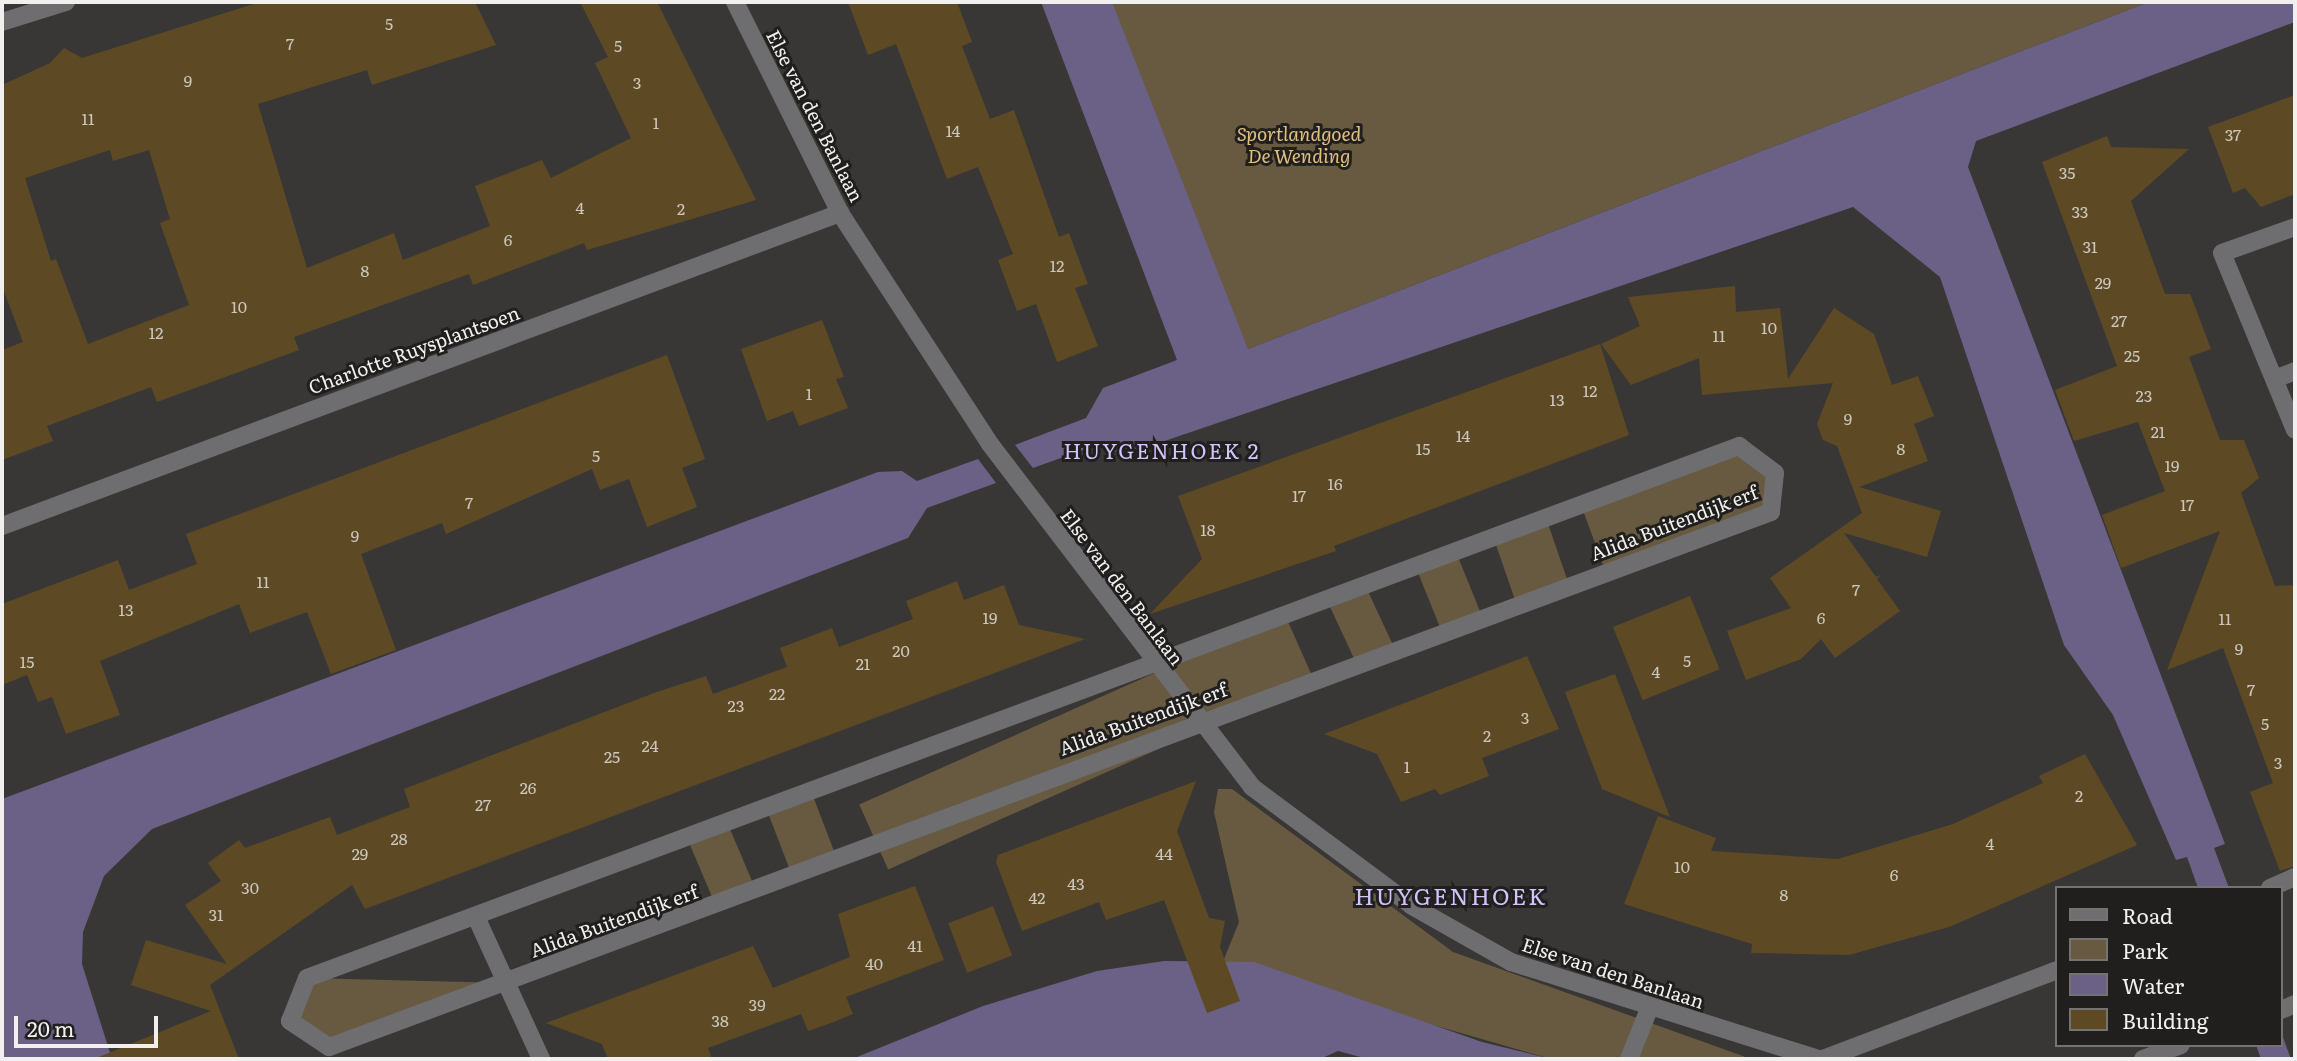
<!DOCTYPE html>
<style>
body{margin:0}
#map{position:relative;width:2297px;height:1061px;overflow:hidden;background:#393735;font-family:Literata,serif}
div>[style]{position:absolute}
.green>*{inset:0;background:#685a40;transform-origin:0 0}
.water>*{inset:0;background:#6b6085}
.building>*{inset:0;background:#5d4a25;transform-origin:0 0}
.minor>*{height:18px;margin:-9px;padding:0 9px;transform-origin:9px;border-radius:9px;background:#6e6d6f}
span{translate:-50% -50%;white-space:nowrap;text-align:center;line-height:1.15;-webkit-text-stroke:6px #201f1e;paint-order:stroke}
.number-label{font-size:16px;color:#ccc6bc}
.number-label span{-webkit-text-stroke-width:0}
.street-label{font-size:19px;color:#f1f0ee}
.park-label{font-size:19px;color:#e1bf80;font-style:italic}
.neighbourhood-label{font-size:21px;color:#d3c3fb;letter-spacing:2px}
.quarter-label{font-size:23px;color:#d3c3fb;letter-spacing:2px}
.frame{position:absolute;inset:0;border:4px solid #f1f0ee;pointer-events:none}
.legend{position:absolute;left:2055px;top:886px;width:228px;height:161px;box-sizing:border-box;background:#201f1e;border:2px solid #747371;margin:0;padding:9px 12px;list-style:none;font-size:21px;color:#f1f0ee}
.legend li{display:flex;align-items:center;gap:14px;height:35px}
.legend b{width:35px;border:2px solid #747371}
.scale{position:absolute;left:14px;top:1016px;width:144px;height:32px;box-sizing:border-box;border:4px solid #f1f0ee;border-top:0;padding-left:9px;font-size:21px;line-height:24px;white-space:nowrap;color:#f1f0ee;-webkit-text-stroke:5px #201f1e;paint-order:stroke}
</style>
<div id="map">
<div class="green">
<i style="clip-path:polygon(1089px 2px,2149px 2px,1248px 349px)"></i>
<i style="clip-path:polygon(1739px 446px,1775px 473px,1771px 512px,1606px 573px,1581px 505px)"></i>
<i style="left:1546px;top:518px;width:72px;height:56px;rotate:71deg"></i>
<i style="left:1456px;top:552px;width:71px;height:43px;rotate:68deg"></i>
<i style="left:1365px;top:585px;width:72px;height:41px;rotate:65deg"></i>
<i style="left:1285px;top:615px;width:71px;height:466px;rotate:66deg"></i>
<i style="clip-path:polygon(1218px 789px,1232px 789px,1453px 952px,1751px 1059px,1551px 1059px,1222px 964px,1239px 922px,1214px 812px)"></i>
<i style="left:811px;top:791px;width:73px;height:48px;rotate:69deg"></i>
<i style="left:727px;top:822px;width:77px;height:43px;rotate:67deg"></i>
<i style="clip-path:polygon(307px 978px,505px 983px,329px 1047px,290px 1021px)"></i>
</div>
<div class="water">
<i style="clip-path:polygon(1041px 2px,1112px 2px,1248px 349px,2149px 2px,2295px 2px,2295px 22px,1976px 141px,1968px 167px,2225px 844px,2214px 848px,2229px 888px,2198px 888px,2187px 857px,2176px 860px,2113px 715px,2064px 645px,1940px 277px,1853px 207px,1135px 451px,1109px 452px,1097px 445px,1033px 468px,1015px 445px,1086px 418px,1103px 388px,1177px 360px)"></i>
<i style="clip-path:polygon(978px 459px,996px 483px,927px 508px,908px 538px,152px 829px,104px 876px,83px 932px,82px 964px,112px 1059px,2px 1059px,2px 799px,878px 472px,902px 471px,917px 481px)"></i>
<i style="clip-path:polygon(1164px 961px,1254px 962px,1482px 1042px,1551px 1059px,1368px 1059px,1338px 1051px,1320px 1059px,852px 1059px,983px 1006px,1097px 971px)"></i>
<i style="clip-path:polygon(2281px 1032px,2291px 1059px,2261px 1059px,2256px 1045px,2281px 1045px)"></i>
</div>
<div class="building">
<i style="clip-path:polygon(evenodd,260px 2px,475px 2px,496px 45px,372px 85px,367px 70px,258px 104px,307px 268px,394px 233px,403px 260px,490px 226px,475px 186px,542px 160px,551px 178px,631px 138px,595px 63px,608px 57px,580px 2px,657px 2px,756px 200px,587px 250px,584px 243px,473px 285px,469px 274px,294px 337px,299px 350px,157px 402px,151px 387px,47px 426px,53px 441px,2px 460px,2px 350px,23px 342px,2px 286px,2px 85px,50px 63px,64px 48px,82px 58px,260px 2px,110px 150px,113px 161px,149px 150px,170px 219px,160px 223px,189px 305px,88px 344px,56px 259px,51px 261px,25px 178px,110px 150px)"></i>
<i style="clip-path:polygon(848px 2px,957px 2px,972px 42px,962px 46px,990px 119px,1014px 110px,1059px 237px,1069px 233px,1088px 284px,1075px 288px,1098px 346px,1057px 362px,1036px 304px,1017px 311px,998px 260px,1013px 254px,978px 167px,947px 179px,896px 44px,868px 55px)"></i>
<i style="clip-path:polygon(2295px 95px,2295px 194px,2261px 207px,2245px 188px,2233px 193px,2208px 127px)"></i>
<i style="clip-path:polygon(2107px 136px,2111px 147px,2189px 149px,2131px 201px,2165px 294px,2190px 294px,2197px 312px,2211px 349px,2189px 357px,2220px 440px,2244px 440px,2259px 478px,2241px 493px,2275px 586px,2295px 585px,2295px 866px,2280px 871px,2250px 792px,2273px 783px,2223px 648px,2167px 670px,2220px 531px,2121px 568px,2102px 515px,2165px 491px,2138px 422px,2074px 441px,2055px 390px,2117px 366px,2042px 162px)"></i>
<i style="clip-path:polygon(1735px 286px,1736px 312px,1780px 308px,1788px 379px,1834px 308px,1874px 334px,1892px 385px,1918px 376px,1934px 416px,1914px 424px,1928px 461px,1859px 487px,1941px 511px,1927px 557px,1844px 533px,1876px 577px,1881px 575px,1877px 579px,1900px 611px,1835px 658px,1821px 639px,1801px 659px,1746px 680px,1727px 631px,1791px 608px,1770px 578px,1862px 513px,1837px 446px,1823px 440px,1817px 424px,1833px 383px,1702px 395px,1699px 358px,1631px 385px,1601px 344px,1640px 326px,1628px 297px)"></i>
<i style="clip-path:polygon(822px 320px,844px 377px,836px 379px,848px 408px,799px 426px,793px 411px,767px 421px,741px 349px)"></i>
<i style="clip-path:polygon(1600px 344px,1629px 435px,1334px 546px,1336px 551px,1150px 614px,1202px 559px,1178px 496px)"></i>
<i style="clip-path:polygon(667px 355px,705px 459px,682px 468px,697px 507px,647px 527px,629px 479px,600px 490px,592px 469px,446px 534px,442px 523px,361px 554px,396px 650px,331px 674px,307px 612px,250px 633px,239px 604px,100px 661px,120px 715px,66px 734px,52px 697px,38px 702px,27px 675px,2px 685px,2px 604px,118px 560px,129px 590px,197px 564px,186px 534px)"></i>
<i style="clip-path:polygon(957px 581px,964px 600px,1004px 585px,1019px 625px,1085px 639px,365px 909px,352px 885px,210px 985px,239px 1059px,94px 1059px,211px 1011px,131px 985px,146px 940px,227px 964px,185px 905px,221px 881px,208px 863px,239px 840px,245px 848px,330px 817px,337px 835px,410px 807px,404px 789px,654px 693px,706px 676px,713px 694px,787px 667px,780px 648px,832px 628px,839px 647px,913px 619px,906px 601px)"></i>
<i style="left:1690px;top:596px;width:79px;height:83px;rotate:68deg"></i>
<i style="clip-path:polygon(1527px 656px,1559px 729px,1482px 758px,1489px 776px,1440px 795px,1435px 789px,1401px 802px,1377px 754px,1324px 734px)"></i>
<i style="clip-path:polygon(1615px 674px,1670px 817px,1602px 789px,1565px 692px)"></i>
<i style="clip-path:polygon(2085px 754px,2137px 845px,1949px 927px,1849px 955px,1751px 953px,1752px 944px,1624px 904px,1658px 816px,1716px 838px,1711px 851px,1838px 859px,1953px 824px,2043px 783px,2039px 776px)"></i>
<i style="clip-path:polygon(1196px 781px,1177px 831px,1209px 918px,1225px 921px,1220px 947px,1240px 1001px,1207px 1013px,1164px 900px,1106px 920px,1099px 902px,1022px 931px,996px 862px,998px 855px)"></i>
<i style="clip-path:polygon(915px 886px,944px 960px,846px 997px,853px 1014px,831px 1023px,808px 1031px,801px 1014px,708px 1048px,712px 1059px,608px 1059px,602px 1044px,546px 1023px,753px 946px,773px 988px,850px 957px,838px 914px)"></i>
<i style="left:993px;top:906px;width:53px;height:48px;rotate:69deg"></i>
</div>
<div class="minor">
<i style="left:735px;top:2px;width:236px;rotate:63.5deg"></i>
<i style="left:840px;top:213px;width:275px;rotate:57deg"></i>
<i style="left:990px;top:444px;width:432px;rotate:52.6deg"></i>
<i style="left:1252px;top:787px;width:199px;rotate:36.6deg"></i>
<i style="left:1412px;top:906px;width:114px;rotate:29.5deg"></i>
<i style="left:1511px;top:962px;width:322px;rotate:17.5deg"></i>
<i style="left:2px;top:22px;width:67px;rotate:-17.4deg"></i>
<i style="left:2295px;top:227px;width:77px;rotate:160.4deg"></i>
<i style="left:2222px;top:253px;width:191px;rotate:67.6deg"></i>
<i style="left:2277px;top:378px;width:19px;rotate:-21deg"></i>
<i style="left:1739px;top:446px;width:45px;rotate:36.9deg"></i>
<i style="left:1775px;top:473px;width:39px;rotate:96deg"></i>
<i style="left:1771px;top:512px;width:1538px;rotate:159.64deg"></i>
<i style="left:329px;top:1047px;width:47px;rotate:-146.3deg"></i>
<i style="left:290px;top:1021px;width:46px;rotate:-68.4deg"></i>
<i style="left:307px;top:978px;width:1528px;rotate:-20.38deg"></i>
<i style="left:2px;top:526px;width:895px;rotate:-20.48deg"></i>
<i style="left:2270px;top:888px;width:27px;rotate:-24deg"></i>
<i style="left:477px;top:919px;width:154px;rotate:65.4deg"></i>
<i style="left:2281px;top:1010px;width:15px;rotate:-23deg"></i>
<i style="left:1629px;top:1059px;width:54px;rotate:-68.2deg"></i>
<i style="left:1823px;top:1059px;width:250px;rotate:-20.8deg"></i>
<i style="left:2143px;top:1059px;width:40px;rotate:-20.2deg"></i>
</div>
<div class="number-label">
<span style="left:389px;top:23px">5</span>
<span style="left:290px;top:43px">7</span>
<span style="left:618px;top:45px">5</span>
<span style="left:188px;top:80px">9</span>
<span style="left:637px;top:82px">3</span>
<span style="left:88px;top:118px">11</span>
<span style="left:656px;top:122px">1</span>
<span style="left:953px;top:130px">14</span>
<span style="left:2233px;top:134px">37</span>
<span style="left:2067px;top:172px">35</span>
<span style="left:580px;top:207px">4</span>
<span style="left:681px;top:208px">2</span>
<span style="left:2080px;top:211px">33</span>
<span style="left:508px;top:239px">6</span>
<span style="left:2090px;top:246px">31</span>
<span style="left:1057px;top:265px">12</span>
<span style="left:365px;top:270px">8</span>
<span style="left:2103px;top:282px">29</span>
<span style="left:239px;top:306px">10</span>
<span style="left:2119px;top:320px">27</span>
<span style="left:1769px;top:327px">10</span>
<span style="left:156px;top:332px">12</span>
<span style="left:1719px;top:335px">11</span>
<span style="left:2132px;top:355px">25</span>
<span style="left:1590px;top:390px">12</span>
<span style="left:809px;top:393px">1</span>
<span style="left:2144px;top:395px">23</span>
<span style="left:1557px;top:399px">13</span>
<span style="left:1848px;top:418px">9</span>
<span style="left:2158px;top:431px">21</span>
<span style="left:1463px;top:435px">14</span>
<span style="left:1423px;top:448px">15</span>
<span style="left:1901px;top:448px">8</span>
<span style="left:596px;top:455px">5</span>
<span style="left:2172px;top:465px">19</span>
<span style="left:1335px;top:483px">16</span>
<span style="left:1299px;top:495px">17</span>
<span style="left:469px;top:502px">7</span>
<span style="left:2187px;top:504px">17</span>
<span style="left:1208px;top:529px">18</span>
<span style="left:355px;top:535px">9</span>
<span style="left:263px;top:581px">11</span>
<span style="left:1856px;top:589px">7</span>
<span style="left:126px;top:609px">13</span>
<span style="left:990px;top:617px">19</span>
<span style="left:1821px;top:617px">6</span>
<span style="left:2225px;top:618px">11</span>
<span style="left:2239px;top:648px">9</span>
<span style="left:901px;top:650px">20</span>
<span style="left:1687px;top:660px">5</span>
<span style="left:27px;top:661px">15</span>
<span style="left:863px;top:663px">21</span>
<span style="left:1656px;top:671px">4</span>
<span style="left:2251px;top:689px">7</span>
<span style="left:777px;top:693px">22</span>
<span style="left:736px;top:705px">23</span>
<span style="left:1525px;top:717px">3</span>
<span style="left:2265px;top:723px">5</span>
<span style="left:1487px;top:735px">2</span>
<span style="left:650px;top:745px">24</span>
<span style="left:612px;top:756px">25</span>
<span style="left:2278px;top:762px">3</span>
<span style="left:1407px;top:766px">1</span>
<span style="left:528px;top:787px">26</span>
<span style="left:2079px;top:795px">2</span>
<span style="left:483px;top:804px">27</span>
<span style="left:399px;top:838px">28</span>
<span style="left:1990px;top:843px">4</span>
<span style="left:360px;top:853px">29</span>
<span style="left:1164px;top:853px">44</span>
<span style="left:1682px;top:866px">10</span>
<span style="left:1894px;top:874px">6</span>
<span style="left:1076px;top:883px">43</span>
<span style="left:250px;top:887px">30</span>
<span style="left:1784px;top:894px">8</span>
<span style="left:1037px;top:897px">42</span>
<span style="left:216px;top:914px">31</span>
<span style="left:915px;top:945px">41</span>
<span style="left:874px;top:963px">40</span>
<span style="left:757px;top:1004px">39</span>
<span style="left:720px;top:1020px">38</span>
</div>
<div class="street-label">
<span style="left:815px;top:116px;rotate:63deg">Else van den Banlaan</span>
<span style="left:414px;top:350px;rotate:-20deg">Charlotte Ruysplantsoen</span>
<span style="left:1674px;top:523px;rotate:-21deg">Alida Buitendijk erf</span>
<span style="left:1122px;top:587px;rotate:53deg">Else van den Banlaan</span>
<span style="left:1143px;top:719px;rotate:-20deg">Alida Buitendijk erf</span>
<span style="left:614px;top:921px;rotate:-20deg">Alida Buitendijk erf</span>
<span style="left:1613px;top:973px;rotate:18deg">Else van den Banlaan</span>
</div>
<div class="park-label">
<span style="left:1299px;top:145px">Sportlandgoed<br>De Wending</span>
</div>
<div class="neighbourhood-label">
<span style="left:1162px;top:450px">HUYGENHOEK 2</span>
</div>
<div class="quarter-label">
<span style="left:1451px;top:895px">HUYGENHOEK</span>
</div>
<div class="frame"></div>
<ul class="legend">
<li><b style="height:9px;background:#6e6d6f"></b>Road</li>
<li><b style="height:19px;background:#685a40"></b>Park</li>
<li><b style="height:19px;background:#6b6085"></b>Water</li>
<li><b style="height:19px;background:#5d4a25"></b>Building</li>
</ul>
<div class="scale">20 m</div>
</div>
